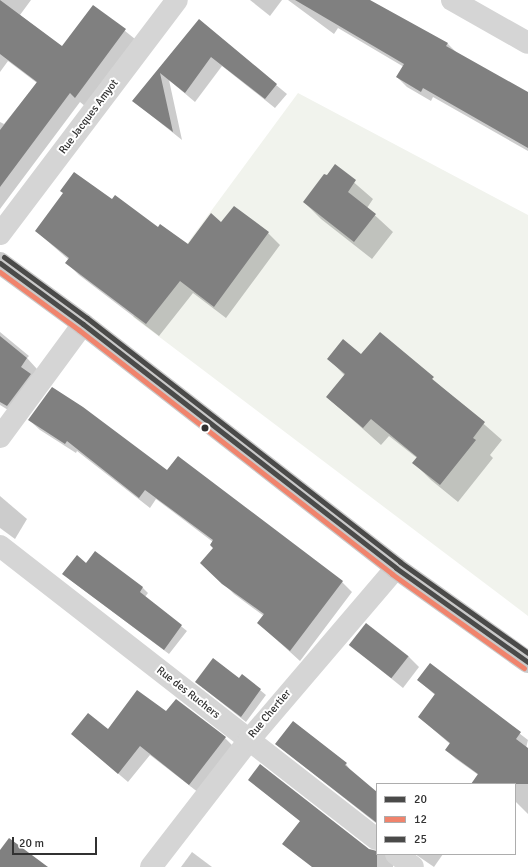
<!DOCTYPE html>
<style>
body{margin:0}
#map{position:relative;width:528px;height:867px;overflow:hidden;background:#fff;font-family:Signika,sans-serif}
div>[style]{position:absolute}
.green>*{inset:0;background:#f1f3ed}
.shadow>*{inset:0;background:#0003}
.building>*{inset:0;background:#808080;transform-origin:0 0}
.minor>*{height:22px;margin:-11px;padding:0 11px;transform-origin:11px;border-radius:11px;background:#d5d5d5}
.primary>*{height:22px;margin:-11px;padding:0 11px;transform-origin:11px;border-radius:11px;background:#c9c9c9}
.bus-1>*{height:5px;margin:-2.5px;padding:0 2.5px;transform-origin:2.5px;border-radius:2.5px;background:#4a4a49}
.bus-2>*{height:5px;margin:-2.5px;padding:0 2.5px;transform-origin:2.5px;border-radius:2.5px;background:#f0836c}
.bus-3>*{height:5px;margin:-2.5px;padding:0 2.5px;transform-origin:2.5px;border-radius:2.5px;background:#4a4a49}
.dots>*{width:11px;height:11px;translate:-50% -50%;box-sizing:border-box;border:2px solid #fff;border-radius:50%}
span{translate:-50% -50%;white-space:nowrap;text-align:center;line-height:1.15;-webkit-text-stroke:4px #fff;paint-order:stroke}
.street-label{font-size:11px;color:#313131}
.legend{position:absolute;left:376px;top:783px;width:140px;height:72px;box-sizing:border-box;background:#fff;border:1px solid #adadad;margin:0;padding:5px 7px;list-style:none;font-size:12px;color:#313131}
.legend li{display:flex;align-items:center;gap:8px;height:20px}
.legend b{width:20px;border:1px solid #adadad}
.scale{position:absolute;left:12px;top:837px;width:85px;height:18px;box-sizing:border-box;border:2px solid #313131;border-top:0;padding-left:5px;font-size:12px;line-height:14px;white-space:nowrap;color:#313131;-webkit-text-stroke:3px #fff;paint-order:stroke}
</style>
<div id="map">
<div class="green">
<i style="clip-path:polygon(298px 93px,528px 215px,528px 616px,133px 317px)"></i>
</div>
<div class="shadow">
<i style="clip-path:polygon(0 0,31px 0,20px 15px,62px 47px,94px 6px,135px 39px,86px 107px,80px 102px,0 209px,0 122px,4px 124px,37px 83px,8px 61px,0 72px)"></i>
<i style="clip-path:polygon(250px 0,282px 0,270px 16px)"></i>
<i style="clip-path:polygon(288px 0,369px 0,448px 44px,458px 54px,528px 93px,528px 151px,433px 97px,431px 101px,407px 87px,397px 77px,404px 67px,338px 28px,334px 34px)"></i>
<i style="clip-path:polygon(199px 21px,287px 94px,275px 108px,222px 66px,195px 102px,169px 80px,182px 140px,133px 101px)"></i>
<i style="clip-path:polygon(335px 166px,373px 199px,367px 208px,393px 232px,372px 259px,321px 219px,304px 202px)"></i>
<i style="clip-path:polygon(112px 200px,188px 246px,221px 223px,268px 233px,280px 245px,226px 318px,193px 293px,159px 336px,79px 275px,67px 263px,69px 260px,36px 231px)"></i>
<i style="clip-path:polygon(0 332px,29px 356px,27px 358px,37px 369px,18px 416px,0 405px)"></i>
<i style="clip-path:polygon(380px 333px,502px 440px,490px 455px,493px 458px,458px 502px,431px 480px,414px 463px,417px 458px,389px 436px,381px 445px,327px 397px,345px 376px,329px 359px,361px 355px)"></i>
<i style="clip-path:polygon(29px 420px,167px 471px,342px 582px,352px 592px,300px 661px,258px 623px,264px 616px,234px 594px,202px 562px,214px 548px,213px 542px,156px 499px,150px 508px,77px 451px,76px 453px,40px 430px)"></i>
<i style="clip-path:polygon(0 496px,27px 519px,15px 539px,0 528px)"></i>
<i style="clip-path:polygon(86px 564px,143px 588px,148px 593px,145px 597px,187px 631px,169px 654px,69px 579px)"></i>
<i style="clip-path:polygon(350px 645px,408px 656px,419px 667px,403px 688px)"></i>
<i style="clip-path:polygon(430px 665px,528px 740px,526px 748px,528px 749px,528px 814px,515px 801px,515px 784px,491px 784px,456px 759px,446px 750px,450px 744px,419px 717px,435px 695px,418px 680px)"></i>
<i style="clip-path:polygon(242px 675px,266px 695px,246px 722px,202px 687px,240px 679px)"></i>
<i style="clip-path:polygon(166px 712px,225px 738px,234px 747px,199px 793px,150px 755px,128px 782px,72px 734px,108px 731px)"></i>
<i style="clip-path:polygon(276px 744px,346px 764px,353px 774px,377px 793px,377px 824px)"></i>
<i style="clip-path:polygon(249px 780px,369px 850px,377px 854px,390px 854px,394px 858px,393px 867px,327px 867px,301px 822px)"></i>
<i style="clip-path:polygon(192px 852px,212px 867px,181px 867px)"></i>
<i style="clip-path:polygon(415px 854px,443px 854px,434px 867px)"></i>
</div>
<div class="building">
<i style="clip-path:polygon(0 0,62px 46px,93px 5px,126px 29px,75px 98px,70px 93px,0 187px,0 130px,37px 82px,0 54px)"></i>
<i style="clip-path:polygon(295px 0,370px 0,448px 43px,446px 46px,528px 92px,528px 148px,423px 88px,421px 92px,396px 77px,404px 64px)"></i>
<i style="clip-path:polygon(199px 19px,277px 84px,265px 99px,211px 57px,185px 93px,160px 73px,173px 132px,132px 101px)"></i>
<i style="clip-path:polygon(335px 164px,356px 180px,348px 192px,376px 214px,354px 242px,303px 202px,324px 174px,327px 175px)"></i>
<i style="clip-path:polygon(74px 172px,112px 199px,115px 195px,158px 227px,160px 224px,188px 244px,211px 213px,221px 222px,234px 206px,269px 232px,214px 307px,180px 281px,146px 324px,65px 263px,69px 258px,35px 231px,63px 193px,60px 191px)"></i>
<i style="clip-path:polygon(380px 332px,434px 377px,432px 379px,485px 422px,473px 438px,476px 440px,440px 485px,412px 463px,417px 457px,371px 419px,363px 428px,326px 397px,345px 374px,327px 359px,343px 339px,361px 354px)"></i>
<i style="clip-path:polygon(0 336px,27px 358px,21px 367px,31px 374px,7px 406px,0 402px)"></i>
<i style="clip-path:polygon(52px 387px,83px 407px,167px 470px,178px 456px,343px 581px,290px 651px,257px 623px,264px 614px,222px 584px,200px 563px,213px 548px,210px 545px,213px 540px,145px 490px,139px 498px,67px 441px,65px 444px,28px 420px)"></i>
<i style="clip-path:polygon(95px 551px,143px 587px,140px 592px,182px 625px,164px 650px,62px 574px,77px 555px,86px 563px)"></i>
<i style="left:366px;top:623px;width:54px;height:28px;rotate:38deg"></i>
<i style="clip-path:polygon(213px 658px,239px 678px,242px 674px,261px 689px,241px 717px,195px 682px)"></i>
<i style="clip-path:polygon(430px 663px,521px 732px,516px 739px,528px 748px,528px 784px,471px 784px,478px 774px,445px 750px,450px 743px,418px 717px,435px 694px,417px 680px)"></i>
<i style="clip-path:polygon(137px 690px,166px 711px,176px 699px,226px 737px,189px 785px,140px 746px,118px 774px,71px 734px,88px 713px,108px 729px)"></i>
<i style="clip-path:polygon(293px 721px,347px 763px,345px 765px,377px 792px,377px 823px,275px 744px)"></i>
<i style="clip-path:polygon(260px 764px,369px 849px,377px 851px,377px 867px,312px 867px,282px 844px,300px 821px,248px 780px)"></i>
<i style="clip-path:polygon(9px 838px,48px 867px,0 867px,0 850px)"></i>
</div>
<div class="minor">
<i style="left:452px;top:0;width:87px;rotate:29.5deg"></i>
<i style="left:0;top:234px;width:293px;rotate:-52.9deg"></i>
<i style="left:0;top:437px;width:140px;rotate:-53.7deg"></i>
<i style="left:0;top:546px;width:477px;rotate:37.9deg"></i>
<i style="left:396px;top:854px;width:21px;rotate:37deg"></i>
<i style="left:151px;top:867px;width:160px;rotate:-52.3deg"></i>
<i style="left:249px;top:740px;width:226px;rotate:-49.5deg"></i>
</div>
<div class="primary">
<i style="left:0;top:263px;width:103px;rotate:36.3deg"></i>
<i style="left:83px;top:324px;width:397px;rotate:37.9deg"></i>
<i style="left:396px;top:568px;width:162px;rotate:35.5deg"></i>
</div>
<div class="bus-1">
<i style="left:0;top:263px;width:103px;rotate:36.3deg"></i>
<i style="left:83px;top:324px;width:397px;rotate:37.9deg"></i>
<i style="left:396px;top:568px;width:162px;rotate:35.5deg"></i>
</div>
<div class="bus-2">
<i style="left:0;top:272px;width:98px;rotate:36.3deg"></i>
<i style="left:79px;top:330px;width:397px;rotate:37.9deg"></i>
<i style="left:392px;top:574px;width:162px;rotate:35.5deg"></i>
</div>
<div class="bus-3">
<i style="left:4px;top:257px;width:103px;rotate:36.3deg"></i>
<i style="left:87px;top:318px;width:397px;rotate:37.9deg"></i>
<i style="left:400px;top:562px;width:157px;rotate:35.4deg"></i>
</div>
<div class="dots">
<i style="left:205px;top:428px;background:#313131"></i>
</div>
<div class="street-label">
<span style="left:89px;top:117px;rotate:-53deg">Rue Jacques Amyot</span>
<span style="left:188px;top:693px;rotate:38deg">Rue des Ruchers</span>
<span style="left:270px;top:714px;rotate:-50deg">Rue Chertier</span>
</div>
<ul class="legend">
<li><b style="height:5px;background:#4a4a49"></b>20</li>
<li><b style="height:5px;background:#f0836c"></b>12</li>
<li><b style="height:5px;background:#4a4a49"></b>25</li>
</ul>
<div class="scale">20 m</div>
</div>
